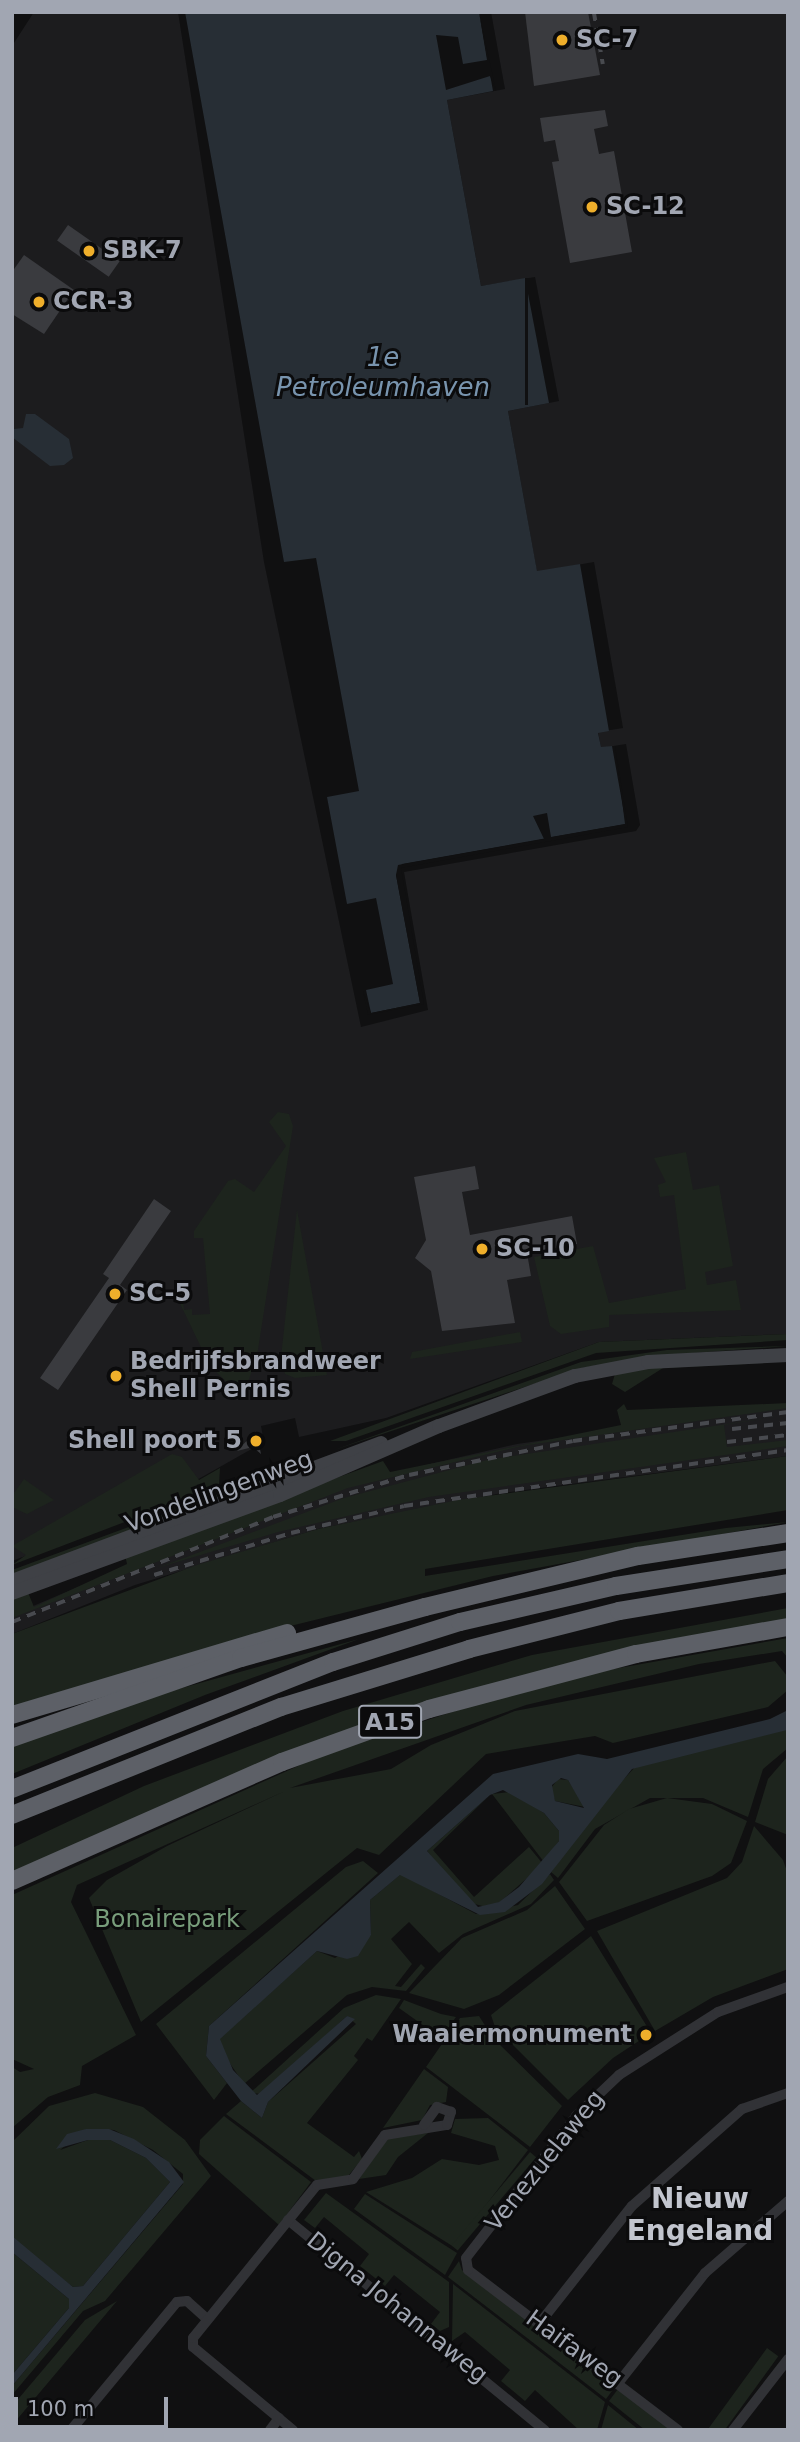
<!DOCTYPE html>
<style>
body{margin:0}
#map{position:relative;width:800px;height:2442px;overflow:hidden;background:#101011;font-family:"DejaVu Sans",sans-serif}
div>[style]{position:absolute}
.built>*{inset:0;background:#1c1c1e}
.green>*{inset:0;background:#1d241d;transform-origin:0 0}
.water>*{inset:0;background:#272e35}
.pier>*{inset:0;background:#101011;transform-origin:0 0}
.building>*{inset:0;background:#3a3b3f;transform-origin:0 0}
.street>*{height:10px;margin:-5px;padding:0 5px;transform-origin:5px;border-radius:5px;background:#313236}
.secondary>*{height:14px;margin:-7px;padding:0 7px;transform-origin:7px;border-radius:7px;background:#3f4146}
.highway>*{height:18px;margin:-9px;padding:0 9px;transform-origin:9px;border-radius:9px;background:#5d6067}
.rail>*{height:3.5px;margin-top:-1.75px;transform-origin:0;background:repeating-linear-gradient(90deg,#484a4f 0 9px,transparent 0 16px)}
.dots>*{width:19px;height:19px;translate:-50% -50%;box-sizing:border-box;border:4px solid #0b0b0c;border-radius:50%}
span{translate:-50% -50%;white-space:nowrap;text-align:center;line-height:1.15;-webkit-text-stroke:6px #0b0b0c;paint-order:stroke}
.shield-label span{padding:2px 5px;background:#0b0b0c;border:2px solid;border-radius:5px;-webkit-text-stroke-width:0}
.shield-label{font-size:23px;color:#a1a6b2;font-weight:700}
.poi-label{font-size:24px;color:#a1a6b2;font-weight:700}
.left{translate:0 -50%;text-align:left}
.right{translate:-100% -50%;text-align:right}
.street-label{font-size:24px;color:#a1a6b2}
.park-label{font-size:24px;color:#789d7b}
.water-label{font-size:26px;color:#7894ae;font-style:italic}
.quarter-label{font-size:28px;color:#c2c5ce;font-weight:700}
.frame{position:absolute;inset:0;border:14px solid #a1a6b2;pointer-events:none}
.scale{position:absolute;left:14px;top:2397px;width:154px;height:32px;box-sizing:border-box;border:4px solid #a1a6b2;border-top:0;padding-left:9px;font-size:21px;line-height:24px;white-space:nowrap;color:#a1a6b2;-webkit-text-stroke:5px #0b0b0c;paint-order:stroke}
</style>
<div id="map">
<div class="built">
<i style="clip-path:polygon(34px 12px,178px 12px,264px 562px,361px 1027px,428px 1010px,404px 872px,636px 831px,640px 825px,626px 744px,601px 748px,598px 732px,623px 728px,594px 562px,537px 572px,508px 411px,559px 401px,535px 277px,481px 286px,447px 100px,505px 89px,491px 12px,788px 12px,788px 1334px,599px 1342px,386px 1418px,299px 1437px,295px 1418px,261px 1426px,264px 1442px,135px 1515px,12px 1561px,12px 46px)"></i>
<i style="clip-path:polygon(788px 1405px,788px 1456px,502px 1493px,318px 1529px,135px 1585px,12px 1634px,12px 1615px,179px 1544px,387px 1474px,517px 1444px)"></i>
</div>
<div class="green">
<i style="clip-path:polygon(278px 1112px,289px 1114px,293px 1126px,257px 1356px,247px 1385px,232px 1387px,210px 1366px,174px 1291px,182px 1291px,184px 1310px,192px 1309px,192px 1315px,210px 1314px,203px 1238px,194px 1238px,194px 1231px,228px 1181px,235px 1179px,254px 1192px,286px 1146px,269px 1122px)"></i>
<i style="clip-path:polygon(686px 1152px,693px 1190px,719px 1185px,733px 1266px,705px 1272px,707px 1285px,736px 1280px,741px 1310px,609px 1315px,609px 1327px,561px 1334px,550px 1326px,534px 1257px,593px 1246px,609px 1303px,686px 1289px,674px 1195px,660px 1197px,658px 1185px,666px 1182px,654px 1158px)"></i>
<i style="clip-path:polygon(297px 1210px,327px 1375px,295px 1378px,285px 1374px,281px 1357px)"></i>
<i style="clip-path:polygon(520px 1332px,522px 1342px,410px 1359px,412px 1352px)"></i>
<i style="clip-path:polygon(788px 1334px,788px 1340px,596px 1353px,346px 1441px,330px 1441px,599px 1342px)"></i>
<i style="clip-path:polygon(788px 1346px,652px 1356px,582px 1368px,334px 1450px,581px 1362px,667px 1350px)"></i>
<i style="clip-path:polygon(788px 1362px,663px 1368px,625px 1392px,612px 1384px,615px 1374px,656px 1367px)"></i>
<i style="clip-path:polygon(788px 1403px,788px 1408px,521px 1446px,348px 1488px,12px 1618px,12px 1596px,27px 1590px,34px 1607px,127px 1564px,125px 1555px,383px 1461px,390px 1472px,621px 1425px,617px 1410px,624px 1404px,627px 1410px)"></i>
<i style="clip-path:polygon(788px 1415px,724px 1425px,727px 1447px,788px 1440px,788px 1446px,429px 1497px,278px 1532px,157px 1568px,344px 1498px,487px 1460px)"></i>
<i style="clip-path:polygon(172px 1454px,182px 1457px,199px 1480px,220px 1468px,219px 1486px,12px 1565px,26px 1555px,12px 1546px)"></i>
<i style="clip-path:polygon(788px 1456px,788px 1510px,425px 1569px,425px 1576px,726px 1528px,788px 1522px,493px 1576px,266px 1632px,12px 1710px,12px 1634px,197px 1565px,318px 1529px,458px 1500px)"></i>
<i style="clip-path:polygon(24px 1479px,54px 1500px,27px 1514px,14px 1508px,12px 1496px)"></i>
<i style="clip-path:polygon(229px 1490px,222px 1498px,12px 1577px,12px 1570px)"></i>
<i style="clip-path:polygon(788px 1608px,788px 1623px,479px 1691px,12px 1876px,12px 1848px,144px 1786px,343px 1711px,532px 1655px)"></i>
<i style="clip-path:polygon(788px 1638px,788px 1658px,782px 1651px,699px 1664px,526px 1705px,290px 1788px,391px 1769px,431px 1745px,515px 1711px,775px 1661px,788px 1677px,788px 1690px,768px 1707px,613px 1743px,595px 1736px,486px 1754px,379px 1855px,357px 1848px,141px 2022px,89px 1898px,107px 1880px,167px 1846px,285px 1791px,77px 1885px,71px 1902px,136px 2035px,82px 2066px,80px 2085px,48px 2097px,12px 2128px,12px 2067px,20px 2072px,34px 2069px,12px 2059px,12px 1895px,329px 1752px,498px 1697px,602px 1671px)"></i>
<i style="clip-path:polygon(359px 1639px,205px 1695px,12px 1774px,12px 1745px,153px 1696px)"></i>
<i style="clip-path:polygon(788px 1729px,788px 1748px,763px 1769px,748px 1817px,703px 1798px,650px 1798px,595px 1829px,558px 1878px,551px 1872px,595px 1810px,637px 1765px)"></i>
<i style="clip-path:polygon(788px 1756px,788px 1835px,755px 1822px,768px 1779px)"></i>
<i style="clip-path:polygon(558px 1779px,568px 1780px,585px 1807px,555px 1801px,551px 1788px)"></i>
<i style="clip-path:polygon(511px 1792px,544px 1813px,559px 1831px,559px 1841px,544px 1862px,492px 1794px)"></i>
<i style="clip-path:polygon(490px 1795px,433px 1850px,474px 1897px,529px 1847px,543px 1864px,500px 1902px,486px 1907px,471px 1903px,427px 1851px)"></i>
<i style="clip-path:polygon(667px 1798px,712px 1804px,747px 1821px,731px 1863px,712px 1876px,587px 1921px,559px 1882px,604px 1825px,629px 1809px)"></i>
<i style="clip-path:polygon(754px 1826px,783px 1860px,788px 1874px,788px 1969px,713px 1997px,655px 2031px,597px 1931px,727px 1878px,742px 1862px)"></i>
<i style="clip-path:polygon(363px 1861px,378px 1873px,209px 2026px,206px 2056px,227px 2083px,214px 2100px,156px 2024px,346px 1867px)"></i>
<i style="clip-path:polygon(401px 1874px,476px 1914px,518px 1905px,550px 1874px,554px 1880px,531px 1904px,463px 1934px,439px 1953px,409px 1922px,391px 1939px,412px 1964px,395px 1986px,401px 1987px,421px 1964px,425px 1968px,406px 1991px,372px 1987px,347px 1995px,244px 2084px,218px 2046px,220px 2038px,317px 1951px,335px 1958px,371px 1935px,370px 1900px)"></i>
<i style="clip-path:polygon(555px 1886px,585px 1929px,499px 1995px,464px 2009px,409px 1993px,462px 1938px,527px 1910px)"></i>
<i style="clip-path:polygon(591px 1936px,651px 2033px,613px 2058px,568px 2100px,495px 2027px,491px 2015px)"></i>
<i style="clip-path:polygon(376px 1995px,401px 1999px,372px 2041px,367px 2038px,354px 2056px,358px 2060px,307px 2123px,354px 2157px,359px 2151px,362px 2159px,348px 2176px,316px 2181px,226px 2114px,241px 2101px,262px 2118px,268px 2102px,356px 2024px,347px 2016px,261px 2094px,250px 2093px,344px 2008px)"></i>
<i style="clip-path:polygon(404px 2000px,441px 2014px,456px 2017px,441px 2038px,399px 2008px)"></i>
<i style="clip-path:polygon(479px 2016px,493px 2038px,562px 2106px,530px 2147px,426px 2067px,460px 2018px)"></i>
<i style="clip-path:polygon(424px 2069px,448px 2087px,446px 2102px,430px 2105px,422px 2120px,383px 2128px)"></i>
<i style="clip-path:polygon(95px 2093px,143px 2107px,185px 2140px,211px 2176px,105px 2301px,83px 2311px,12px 2395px,12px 2386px,183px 2184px,183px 2174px,153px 2150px,114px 2130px,86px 2129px,60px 2150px,88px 2140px,110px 2140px,146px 2158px,170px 2182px,83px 2286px,73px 2287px,12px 2238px,12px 2142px,49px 2106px)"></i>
<i style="clip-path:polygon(224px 2116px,311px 2182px,279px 2225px,199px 2154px,200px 2140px)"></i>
<i style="clip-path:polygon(488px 2118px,528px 2150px,454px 2247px,366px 2192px,412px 2178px,442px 2159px,479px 2165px,499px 2160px,495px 2146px,451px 2133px,455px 2119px)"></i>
<i style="clip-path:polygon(428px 2133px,398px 2157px,386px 2175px,359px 2179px,388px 2138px)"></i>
<i style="left:530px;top:2152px;width:8px;height:122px;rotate:40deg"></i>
<i style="clip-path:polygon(326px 2193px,449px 2282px,449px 2327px,440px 2331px,431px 2324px,440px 2312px,394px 2275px,385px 2286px,360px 2266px,369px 2254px,324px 2217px,315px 2228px,304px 2220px)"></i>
<i style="clip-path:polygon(365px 2194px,457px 2253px,445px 2275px,354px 2209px)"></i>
<i style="clip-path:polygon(12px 2252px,69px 2299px,69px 2308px,12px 2375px)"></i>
<i style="clip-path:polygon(459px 2261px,462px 2270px,615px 2387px,606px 2399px,448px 2277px)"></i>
<i style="clip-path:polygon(453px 2284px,605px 2402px,597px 2430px,579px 2430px,535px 2390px,525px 2401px,501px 2381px,510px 2370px,465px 2332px,452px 2341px)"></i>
<i style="clip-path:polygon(117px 2301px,14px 2423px,17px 2430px,12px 2430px,14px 2404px,85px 2320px)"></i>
<i style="left:767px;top:2348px;width:14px;height:103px;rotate:36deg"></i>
<i style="clip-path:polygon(618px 2389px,671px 2430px,645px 2430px,609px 2401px)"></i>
<i style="clip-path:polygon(608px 2405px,639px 2430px,601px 2430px)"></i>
</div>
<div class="water">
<i style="clip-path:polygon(185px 12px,479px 12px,493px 91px,447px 100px,481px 286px,525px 278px,549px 403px,508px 411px,537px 571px,580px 564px,609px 731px,598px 733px,601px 747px,612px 746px,626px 824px,402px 864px,396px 875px,420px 1003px,371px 1013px,366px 990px,393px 984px,376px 898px,347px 904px,327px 797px,359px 791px,316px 558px,284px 562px)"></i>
<i style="clip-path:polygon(26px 414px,35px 414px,69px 439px,73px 458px,64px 465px,50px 466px,12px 437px,14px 429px,23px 428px)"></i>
<i style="clip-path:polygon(evenodd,788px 1710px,787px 1730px,632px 1769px,542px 1884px,505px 1912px,480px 1915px,400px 1875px,370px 1900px,371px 1935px,358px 1956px,347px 1959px,317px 1951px,220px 2039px,233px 2070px,257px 2095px,347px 2016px,355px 2019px,268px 2102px,262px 2118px,241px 2101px,206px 2056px,209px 2026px,493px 1774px,578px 1754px,607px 1759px,770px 1719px,788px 1710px,561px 1778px,568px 1780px,584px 1808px,555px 1801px,552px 1785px,561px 1778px,788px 1710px,503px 1790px,544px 1813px,559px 1831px,559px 1841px,519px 1887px,499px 1902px,478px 1907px,427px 1851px,490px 1795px,503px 1790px)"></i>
<i style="clip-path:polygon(86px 2129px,109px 2129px,134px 2139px,169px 2162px,184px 2182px,12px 2386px,12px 2375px,69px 2308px,69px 2299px,12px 2252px,12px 2236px,73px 2287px,83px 2286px,170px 2182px,146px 2158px,110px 2140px,88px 2140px,56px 2149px,67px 2134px)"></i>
</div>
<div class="pier">
<i style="clip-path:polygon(479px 12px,496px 91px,490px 76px,446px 90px,436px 35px,458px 37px,463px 64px,487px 60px)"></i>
<i style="left:525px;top:278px;width:3px;height:127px"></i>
<i style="clip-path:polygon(615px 745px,628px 827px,401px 868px,424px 1004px,368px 1015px,363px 991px,371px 1013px,420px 1003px,396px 875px,398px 865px,544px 839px,533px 816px,547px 813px,551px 837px,625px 824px)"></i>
</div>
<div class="building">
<i style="clip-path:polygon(525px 12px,588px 12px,600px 75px,534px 86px)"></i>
<i style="clip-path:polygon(605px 110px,608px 126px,594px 129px,599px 154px,614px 151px,632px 252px,570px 263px,552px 162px,559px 161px,555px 140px,544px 142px,540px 118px)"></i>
<i style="left:68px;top:225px;width:63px;height:19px;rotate:35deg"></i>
<i style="clip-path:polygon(24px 255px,74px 290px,44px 334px,12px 314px,12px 272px)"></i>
<i style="clip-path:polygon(475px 1166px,479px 1189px,462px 1192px,470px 1235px,572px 1216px,577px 1244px,527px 1253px,531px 1276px,507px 1280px,515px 1323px,442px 1331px,431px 1271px,415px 1258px,426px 1240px,414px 1177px)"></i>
<i style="clip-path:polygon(154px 1199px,171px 1211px,120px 1285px,127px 1290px,58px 1390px,40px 1378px,109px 1278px,103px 1274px)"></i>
<i style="clip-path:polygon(256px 1431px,261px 1454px,253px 1447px,237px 1451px)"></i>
</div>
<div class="street">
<i style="left:288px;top:2220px;width:332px;rotate:39.3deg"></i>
<i style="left:539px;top:2324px;width:150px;rotate:-51.8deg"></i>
<i style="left:632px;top:2206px;width:147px;rotate:-41.4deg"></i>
<i style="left:742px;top:2109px;width:49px;rotate:-19.2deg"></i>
<i style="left:619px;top:2382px;width:139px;rotate:-51.7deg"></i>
<i style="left:705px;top:2273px;width:110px;rotate:-40.9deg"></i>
<i style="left:71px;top:2430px;width:166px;rotate:-50.4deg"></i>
<i style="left:177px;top:2302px;width:10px;rotate:-6deg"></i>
<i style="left:187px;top:2301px;width:27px;rotate:42deg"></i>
<i style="left:270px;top:2430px;width:15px;rotate:-53deg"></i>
<i style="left:293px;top:2430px;width:130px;rotate:-140.3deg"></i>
<i style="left:193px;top:2347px;width:9px;rotate:-90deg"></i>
<i style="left:193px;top:2338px;width:197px;rotate:-51deg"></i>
<i style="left:317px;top:2185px;width:36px;rotate:-9deg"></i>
<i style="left:353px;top:2179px;width:54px;rotate:-54deg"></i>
<i style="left:385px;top:2135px;width:63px;rotate:-9.2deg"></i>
<i style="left:447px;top:2125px;width:14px;rotate:-73deg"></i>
<i style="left:451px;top:2112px;width:15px;rotate:-160deg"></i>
<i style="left:437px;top:2107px;width:22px;rotate:126deg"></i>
<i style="left:678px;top:2430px;width:264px;rotate:-142.7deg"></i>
<i style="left:468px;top:2270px;width:12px;rotate:-99deg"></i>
<i style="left:466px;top:2258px;width:180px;rotate:-52.2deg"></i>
<i style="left:576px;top:2116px;width:59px;rotate:-43.6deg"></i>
<i style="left:619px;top:2075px;width:117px;rotate:-32.5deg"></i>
<i style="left:718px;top:2012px;width:74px;rotate:-19.7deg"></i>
<i style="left:733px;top:2430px;width:90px;rotate:-52.2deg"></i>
</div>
<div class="secondary">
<i style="left:12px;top:1581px;width:394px;rotate:-20.5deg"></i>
<i style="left:12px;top:1593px;width:285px;rotate:-20.1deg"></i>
<i style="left:280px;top:1495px;width:173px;rotate:-23.5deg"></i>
<i style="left:439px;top:1426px;width:145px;rotate:-20.2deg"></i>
<i style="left:575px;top:1376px;width:74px;rotate:-10.9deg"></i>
<i style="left:648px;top:1362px;width:140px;rotate:-2.9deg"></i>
</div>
<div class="highway">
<i style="left:12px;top:1715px;width:287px;rotate:-16.6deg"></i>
<i style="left:12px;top:1738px;width:243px;rotate:-19.3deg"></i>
<i style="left:241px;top:1658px;width:191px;rotate:-15.5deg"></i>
<i style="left:425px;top:1607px;width:219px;rotate:-13.5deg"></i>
<i style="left:638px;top:1556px;width:152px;rotate:-8.7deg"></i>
<i style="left:12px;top:1789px;width:345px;rotate:-21.6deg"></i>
<i style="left:333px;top:1662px;width:133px;rotate:-17.5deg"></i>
<i style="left:460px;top:1622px;width:160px;rotate:-13deg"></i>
<i style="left:616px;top:1586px;width:174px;rotate:-8.9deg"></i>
<i style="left:12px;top:1815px;width:290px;rotate:-21.9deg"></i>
<i style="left:281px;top:1707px;width:197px;rotate:-17.1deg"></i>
<i style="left:469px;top:1649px;width:155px;rotate:-14.2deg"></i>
<i style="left:619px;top:1611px;width:171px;rotate:-9.4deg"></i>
<i style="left:12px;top:1881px;width:295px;rotate:-23.8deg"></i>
<i style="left:282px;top:1762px;width:156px;rotate:-19.8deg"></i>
<i style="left:429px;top:1709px;width:214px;rotate:-14.9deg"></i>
<i style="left:636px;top:1654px;width:154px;rotate:-10.1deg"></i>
</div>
<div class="rail">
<i style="left:594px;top:12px;width:53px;rotate:80.2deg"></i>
<i style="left:732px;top:1429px;width:56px;rotate:-6.1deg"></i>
<i style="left:727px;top:1442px;width:61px;rotate:-6.5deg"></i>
<i style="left:154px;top:1575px;width:143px;rotate:-17deg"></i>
<i style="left:291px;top:1533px;width:116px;rotate:-13.4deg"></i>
<i style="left:404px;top:1506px;width:388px;rotate:-8.3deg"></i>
<i style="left:12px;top:1622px;width:281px;rotate:-21.9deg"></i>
<i style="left:273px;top:1517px;width:142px;rotate:-17.2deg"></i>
<i style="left:409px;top:1475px;width:167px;rotate:-11.7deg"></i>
<i style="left:573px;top:1441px;width:217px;rotate:-7.7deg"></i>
</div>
<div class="dots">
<i style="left:562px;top:40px;background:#efaf2b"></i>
<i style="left:592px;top:207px;background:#efaf2b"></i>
<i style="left:89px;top:251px;background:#efaf2b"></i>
<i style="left:39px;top:302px;background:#efaf2b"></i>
<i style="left:482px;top:1249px;background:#efaf2b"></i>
<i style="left:115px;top:1294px;background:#efaf2b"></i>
<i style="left:116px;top:1376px;background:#efaf2b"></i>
<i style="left:256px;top:1441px;background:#efaf2b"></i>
<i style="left:646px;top:2035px;background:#efaf2b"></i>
</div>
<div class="shield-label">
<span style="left:390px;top:1722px">A15</span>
</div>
<div class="poi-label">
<span class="left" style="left:576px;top:40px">SC-7</span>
<span class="left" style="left:606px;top:207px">SC-12</span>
<span class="left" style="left:103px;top:251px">SBK-7</span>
<span class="left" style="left:53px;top:302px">CCR-3</span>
<span class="left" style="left:496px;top:1249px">SC-10</span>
<span class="left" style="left:129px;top:1294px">SC-5</span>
<span class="left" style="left:130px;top:1376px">Bedrijfsbrandweer<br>Shell Pernis</span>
<span class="right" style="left:242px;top:1441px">Shell poort 5</span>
<span class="right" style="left:632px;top:2035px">Waaiermonument</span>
</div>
<div class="street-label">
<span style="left:219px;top:1492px;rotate:-20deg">Vondelingenweg</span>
<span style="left:545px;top:2161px;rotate:-51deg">Venezuelaweg</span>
<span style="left:397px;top:2308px;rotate:39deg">Digna Johannaweg</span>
<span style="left:574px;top:2349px;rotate:36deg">Haifaweg</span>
</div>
<div class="park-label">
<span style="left:167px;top:1920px">Bonairepark</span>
</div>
<div class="water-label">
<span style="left:383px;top:373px">1e<br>Petroleumhaven</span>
</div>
<div class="quarter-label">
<span style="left:700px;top:2215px">Nieuw<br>Engeland</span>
</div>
<div class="frame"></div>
<div class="scale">100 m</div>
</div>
